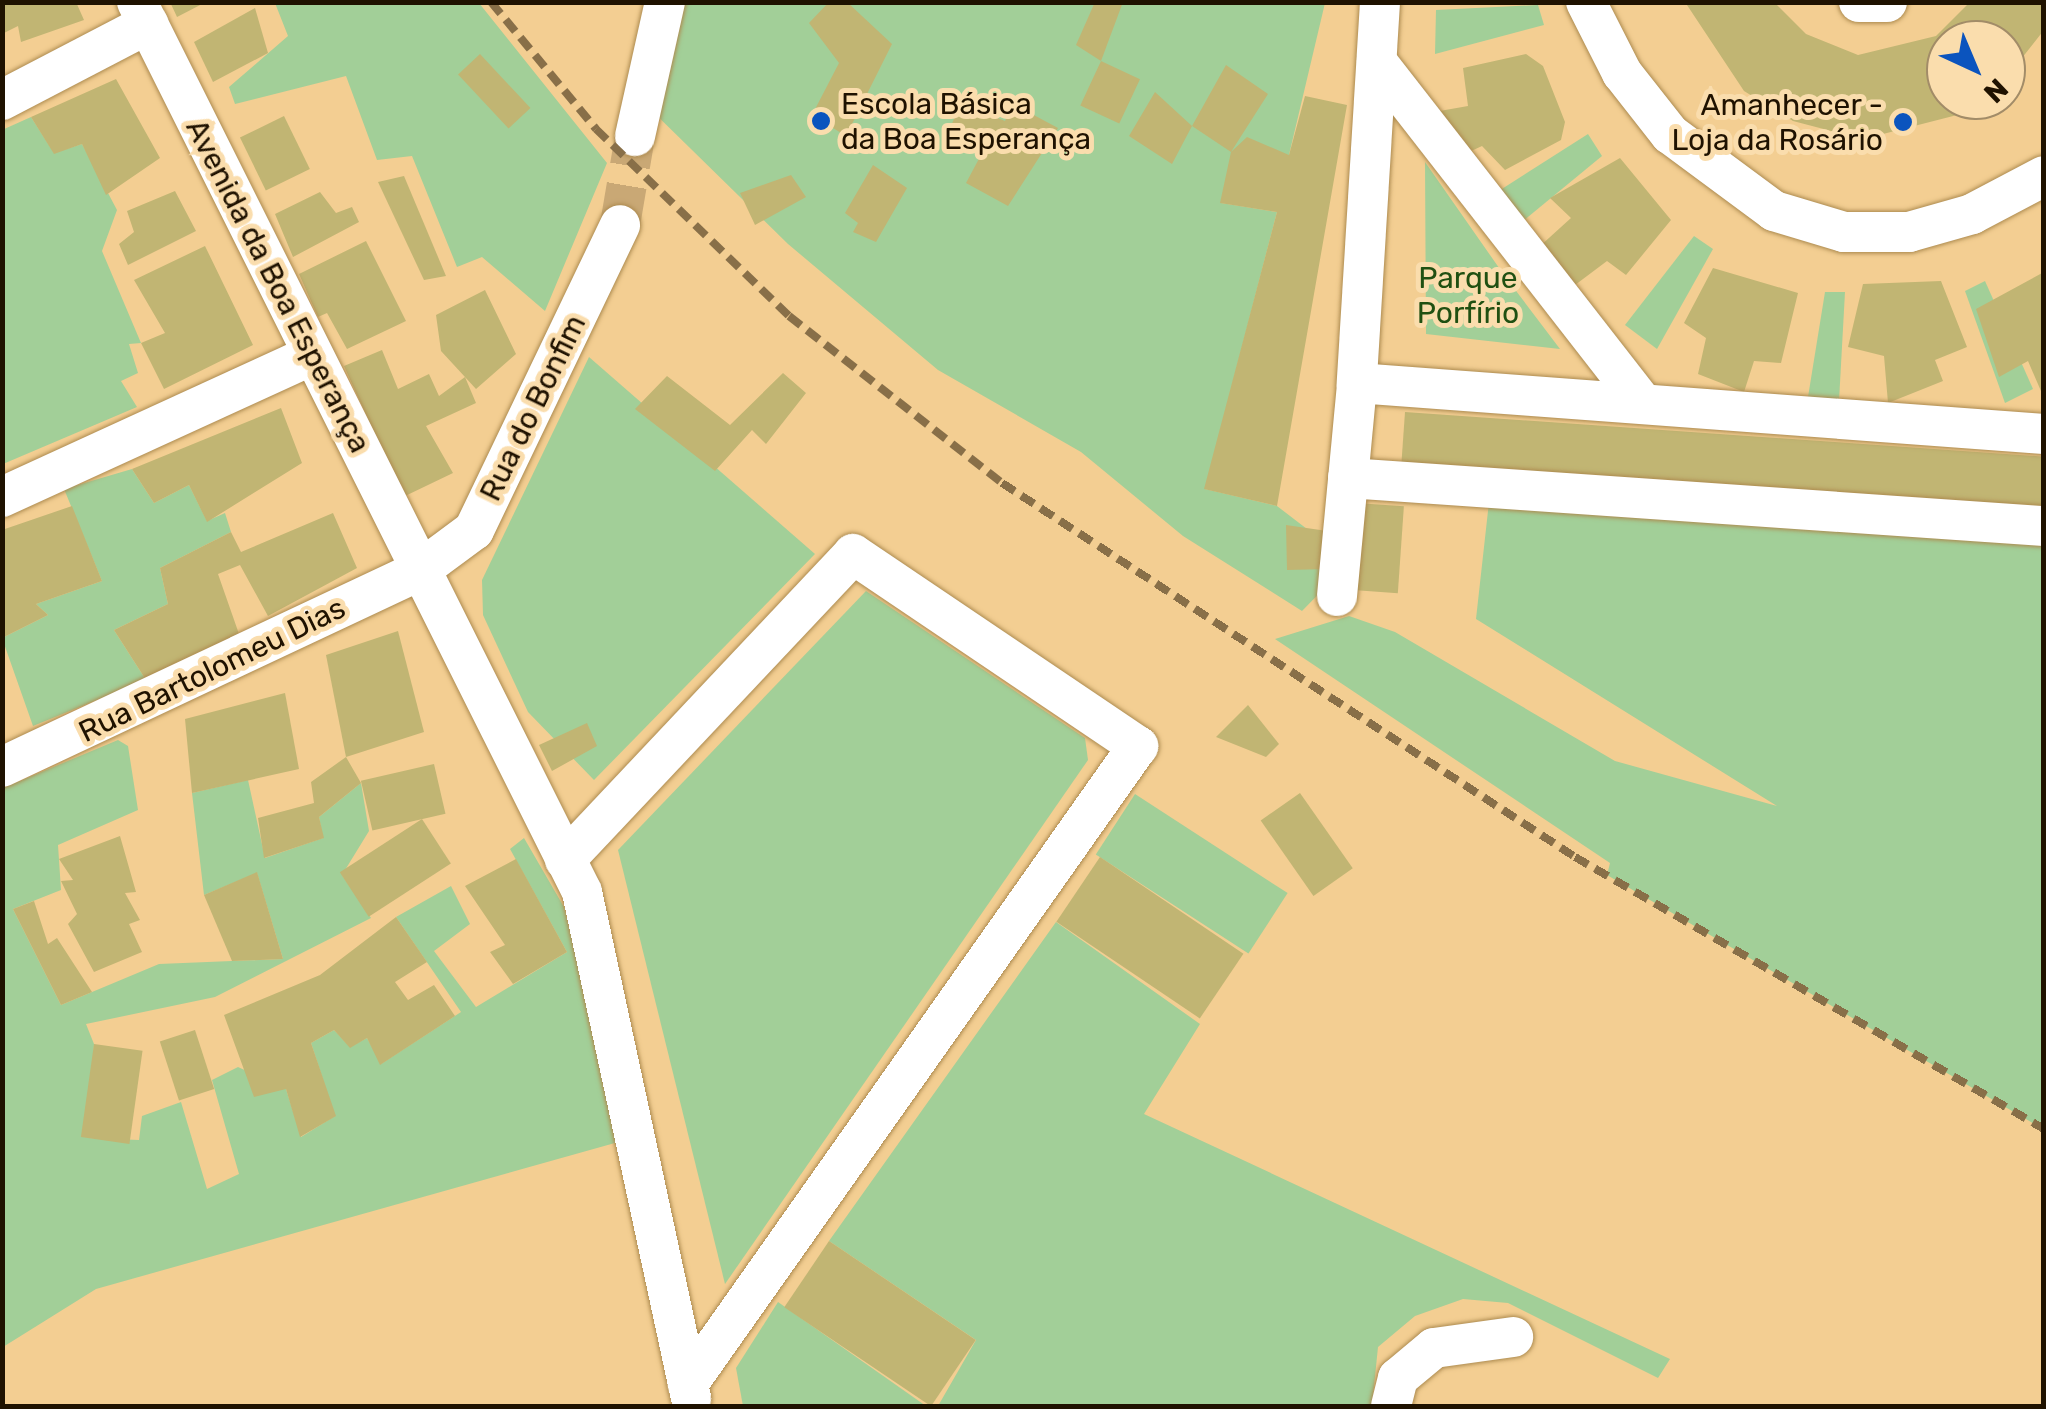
<!DOCTYPE html>
<meta charset="utf-8">
<style>
body{margin:0}
#map{position:relative;width:2046px;height:1409px;overflow:hidden;background:#f3ce92;font-family:Rubik,sans-serif}
div>[style]{position:absolute}
.green>*{inset:0;background:#a2cf98;transform-origin:0 0}
.building>*{inset:0;background:#c1b573;transform-origin:0 0}
.minor-tunnel>*{height:40px;margin-top:-20px;transform-origin:0;background:repeating-linear-gradient(90deg,#c9a875 0 40px,transparent 0 60px)}
.roads{filter:drop-shadow(0 0 2px #ad8b50) drop-shadow(0 0 2px #ad8b50)}
.minor>*{height:40px;margin:-20px;padding:0 20px;transform-origin:20px;border-radius:20px;background:#fff}
.rail>*{height:8px;margin-top:-4px;transform-origin:0;background:repeating-linear-gradient(90deg,#886f48 0 15px,transparent 0 23px)}
.dots>*{width:28px;height:28px;translate:-50% -50%;box-sizing:border-box;border:5px solid #faddad;border-radius:50%}
span{translate:-50% -50%;white-space:nowrap;text-align:center;line-height:1.15;-webkit-text-stroke:10px #faddad;paint-order:stroke}
.poi-label{font-size:30px;color:#1f1200}
.left{translate:0 -50%;text-align:left}
.right{translate:-100% -50%;text-align:right}
.park-label{font-size:30px;color:#205012}
.street-label{font-size:30px;color:#1f1200}
.frame{position:absolute;inset:0;border:5px solid #1f1200;pointer-events:none}
.north{position:absolute;left:1926px;top:20px;width:100px;height:100px;box-sizing:border-box;background:#faddad;border:2px solid #a28c68;border-radius:50%;rotate:136deg;font-size:28px;font-weight:700;line-height:40px;text-align:center;color:#1f1200}
.north::after{content:'';display:block;margin:auto;width:35px;height:45px;background:#0b54be;clip-path:polygon(50% 0,100% 100%,50% 72%,0 100%)}
</style>
<div id="map">
<div class="green">
<i style="clip-path:polygon(275px 3px,479px 3px,607px 163px,545px 311px,482px 257px,457px 267px,412px 156px,377px 160px,346px 76px,235px 104px,229px 87px,288px 36px)"></i>
<i style="clip-path:polygon(665px 3px,1325px 3px,1289px 155px,1232px 152px,1221px 203px,1277px 212px,1205px 489px,1277px 506px,1350px 562px,1302px 611px,1183px 536px,1081px 452px,938px 370px,788px 244px,643px 102px)"></i>
<i style="clip-path:polygon(1538px 5px,1544px 25px,1435px 54px,1436px 10px)"></i>
<i style="clip-path:polygon(31px 117px,54px 153px,82px 144px,117px 210px,102px 251px,141px 343px,129px 344px,138px 373px,121px 381px,137px 407px,3px 464px,2px 130px)"></i>
<i style="clip-path:polygon(1588px 134px,1602px 156px,1522px 222px,1494px 194px)"></i>
<i style="clip-path:polygon(1425px 162px,1504px 275px,1560px 349px,1426px 334px)"></i>
<i style="clip-path:polygon(1694px 236px,1713px 249px,1657px 349px,1625px 325px)"></i>
<i style="clip-path:polygon(1985px 281px,2033px 389px,2005px 403px,1965px 291px)"></i>
<i style="clip-path:polygon(1825px 292px,1845px 292px,1839px 401px,1808px 397px)"></i>
<i style="clip-path:polygon(589px 357px,815px 554px,594px 780px,528px 712px,483px 615px,482px 580px)"></i>
<i style="clip-path:polygon(132px 469px,154px 503px,189px 485px,207px 521px,225px 513px,231px 532px,160px 568px,168px 604px,114px 630px,146px 680px,33px 726px,2px 638px,48px 615px,36px 604px,102px 581px,64px 489px)"></i>
<i style="clip-path:polygon(1489px 502px,2043px 539px,2043px 1129px,1607px 875px,1610px 863px,1275px 639px,1349px 616px,1395px 632px,1615px 761px,1777px 806px,1476px 619px)"></i>
<i style="clip-path:polygon(866px 591px,1085px 738px,1088px 760px,725px 1284px,618px 850px)"></i>
<i style="clip-path:polygon(118px 740px,128px 746px,138px 810px,58px 845px,61px 890px,13px 909px,61px 1005px,159px 964px,283px 959px,257px 873px,204px 895px,192px 793px,248px 780px,265px 858px,323px 838px,319px 817px,361px 783px,369px 831px,342px 875px,371px 918px,215px 997px,86px 1024px,94px 1044px,89px 1138px,139px 1140px,142px 1116px,181px 1102px,207px 1189px,239px 1174px,212px 1080px,238px 1067px,286px 1089px,301px 1137px,335px 1116px,311px 1043px,334px 1030px,350px 1047px,367px 1038px,381px 1064px,461px 1012px,396px 917px,451px 886px,470px 924px,434px 951px,476px 1007px,567px 952px,510px 849px,524px 838px,564px 907px,622px 1141px,96px 1289px,3px 1347px,3px 788px)"></i>
<i style="left:1135px;top:794px;width:182px;height:72px;rotate:33deg"></i>
<i style="clip-path:polygon(1056px 922px,1200px 1024px,1144px 1114px,1670px 1359px,1658px 1378px,1508px 1303px,1463px 1299px,1415px 1316px,1378px 1347px,1372px 1406px,938px 1406px,976px 1340px,829px 1241px)"></i>
<i style="clip-path:polygon(778px 1302px,926px 1406px,743px 1406px,736px 1368px)"></i>
</div>
<div class="building">
<i style="clip-path:polygon(2px 2px,76px 2px,84px 20px,21px 42px,18px 26px,2px 34px)"></i>
<i style="clip-path:polygon(170px 2px,206px 2px,177px 17px)"></i>
<i style="clip-path:polygon(829px 2px,847px 2px,892px 44px,846px 136px,812px 115px,839px 63px,809px 23px)"></i>
<i style="clip-path:polygon(1095px 2px,1123px 2px,1101px 61px,1076px 45px)"></i>
<i style="clip-path:polygon(1685px 2px,1774px 2px,1806px 34px,1858px 55px,1936px 36px,1970px 2px,2044px 2px,2044px 30px,2006px 78px,2006px 40px,1946px 40px,1946px 100px,1979px 100px,1961px 114px,1883px 134px,1835px 132px,1793px 121px,1744px 91px)"></i>
<i style="clip-path:polygon(255px 8px,268px 53px,213px 82px,194px 42px)"></i>
<i style="left:480px;top:54px;width:74px;height:30px;rotate:47deg"></i>
<i style="clip-path:polygon(1526px 54px,1543px 66px,1565px 122px,1561px 140px,1505px 170px,1482px 146px,1452px 160px,1434px 112px,1468px 106px,1463px 68px)"></i>
<i style="left:1101px;top:61px;width:43px;height:49px;rotate:25deg"></i>
<i style="clip-path:polygon(1226px 65px,1268px 94px,1231px 152px,1247px 137px,1289px 155px,1305px 96px,1347px 105px,1277px 506px,1204px 489px,1277px 212px,1220px 203px,1231px 152px,1192px 126px,1172px 164px,1129px 136px,1155px 92px,1192px 126px)"></i>
<i style="clip-path:polygon(116px 79px,160px 158px,106px 195px,82px 144px,54px 154px,31px 117px)"></i>
<i style="clip-path:polygon(961px 103px,1005px 121px,1013px 104px,1058px 128px,1008px 206px,966px 183px,981px 155px,946px 137px)"></i>
<i style="left:284px;top:116px;width:59px;height:49px;rotate:64deg"></i>
<i style="clip-path:polygon(1620px 158px,1671px 220px,1626px 275px,1607px 261px,1571px 288px,1539px 247px,1571px 218px,1550px 198px)"></i>
<i style="clip-path:polygon(873px 165px,907px 188px,876px 242px,853px 232px,858px 223px,845px 213px)"></i>
<i style="clip-path:polygon(791px 175px,806px 197px,755px 225px,740px 193px)"></i>
<i style="clip-path:polygon(404px 176px,446px 276px,424px 280px,378px 182px)"></i>
<i style="clip-path:polygon(175px 191px,196px 231px,128px 265px,119px 244px,134px 232px,127px 211px)"></i>
<i style="clip-path:polygon(320px 192px,336px 213px,352px 207px,359px 222px,293px 257px,275px 214px)"></i>
<i style="clip-path:polygon(366px 241px,406px 321px,347px 349px,327px 313px,318px 317px,299px 274px)"></i>
<i style="clip-path:polygon(205px 246px,253px 345px,164px 389px,141px 343px,165px 333px,134px 280px)"></i>
<i style="clip-path:polygon(1713px 268px,1798px 293px,1781px 363px,1754px 361px,1744px 392px,1698px 374px,1706px 338px,1684px 323px)"></i>
<i style="clip-path:polygon(2044px 272px,2044px 398px,2028px 361px,1999px 377px,1976px 309px)"></i>
<i style="clip-path:polygon(1941px 281px,1967px 347px,1935px 360px,1943px 381px,1888px 403px,1884px 356px,1848px 347px,1863px 284px)"></i>
<i style="clip-path:polygon(485px 290px,516px 354px,476px 389px,465px 377px,476px 403px,426px 426px,453px 473px,403px 497px,344px 366px,382px 350px,398px 389px,429px 374px,439px 396px,465px 377px,441px 351px,436px 315px)"></i>
<i style="clip-path:polygon(783px 373px,806px 393px,766px 444px,752px 430px,715px 471px,635px 409px,667px 376px,730px 425px)"></i>
<i style="clip-path:polygon(281px 408px,302px 463px,207px 522px,189px 485px,154px 503px,132px 469px)"></i>
<i style="left:1405px;top:412px;width:641px;height:53px;rotate:4deg"></i>
<i style="left:1356px;top:503px;width:48px;height:87px;rotate:4deg"></i>
<i style="clip-path:polygon(72px 506px,102px 581px,36px 604px,48px 615px,2px 638px,2px 530px)"></i>
<i style="clip-path:polygon(333px 513px,357px 568px,268px 616px,240px 565px,218px 574px,239px 634px,146px 680px,114px 630px,168px 604px,160px 568px,231px 532px,241px 552px)"></i>
<i style="clip-path:polygon(1286px 525px,1327px 531px,1328px 569px,1287px 570px)"></i>
<i style="clip-path:polygon(398px 631px,424px 732px,346px 757px,326px 655px)"></i>
<i style="clip-path:polygon(285px 693px,299px 769px,192px 793px,185px 719px)"></i>
<i style="clip-path:polygon(1248px 705px,1279px 744px,1266px 757px,1216px 737px)"></i>
<i style="clip-path:polygon(587px 723px,597px 746px,552px 771px,539px 745px)"></i>
<i style="clip-path:polygon(346px 757px,361px 783px,319px 817px,324px 838px,264px 858px,258px 818px,314px 803px,311px 782px)"></i>
<i style="left:434px;top:764px;width:51px;height:75px;rotate:77deg"></i>
<i style="left:1300px;top:793px;width:92px;height:48px;rotate:55deg"></i>
<i style="left:422px;top:819px;width:53px;height:98px;rotate:57deg"></i>
<i style="clip-path:polygon(120px 836px,136px 892px,125px 893px,140px 920px,129px 924px,142px 952px,94px 972px,68px 924px,77px 914px,61px 881px,73px 880px,59px 859px)"></i>
<i style="left:1100px;top:857px;width:173px;height:78px;rotate:34deg"></i>
<i style="clip-path:polygon(516px 859px,567px 952px,513px 984px,490px 952px,505px 945px,465px 886px)"></i>
<i style="clip-path:polygon(257px 872px,283px 959px,232px 961px,204px 895px)"></i>
<i style="clip-path:polygon(34px 901px,48px 944px,57px 938px,92px 992px,61px 1005px,13px 909px)"></i>
<i style="clip-path:polygon(396px 917px,427px 962px,395px 982px,408px 1000px,434px 985px,455px 1016px,380px 1065px,367px 1038px,350px 1048px,334px 1030px,311px 1043px,336px 1116px,300px 1137px,286px 1089px,254px 1097px,224px 1015px,320px 975px)"></i>
<i style="left:195px;top:1030px;width:62px;height:37px;rotate:72deg"></i>
<i style="left:94px;top:1044px;width:49px;height:94px;rotate:8deg"></i>
<i style="left:829px;top:1241px;width:177px;height:80px;rotate:34deg"></i>
</div>
<div class="minor-tunnel">
<i style="left:620px;top:225px;width:90px;rotate:-80.4deg"></i>
</div>
<div class="roads">
<div class="minor">
<i style="left:137px;top:2px;width:995px;rotate:63.43deg"></i>
<i style="left:582px;top:892px;width:518px;rotate:77.84deg"></i>
<i style="left:1380px;top:2px;width:382px;rotate:93.5deg"></i>
<i style="left:1357px;top:383px;width:689px;rotate:4.25deg"></i>
<i style="left:1586px;top:2px;width:80px;rotate:63.1deg"></i>
<i style="left:1622px;top:73px;width:78px;rotate:51.8deg"></i>
<i style="left:1670px;top:134px;width:129px;rotate:36.5deg"></i>
<i style="left:1774px;top:211px;width:73px;rotate:16.7deg"></i>
<i style="left:1844px;top:232px;width:65px"></i>
<i style="left:1909px;top:232px;width:66px;rotate:-15.9deg"></i>
<i style="left:1972px;top:214px;width:81px;rotate:-27.8deg"></i>
<i style="left:1859px;top:2px;width:28px"></i>
<i style="left:1377px;top:62px;width:431px;rotate:52.1deg"></i>
<i style="left:2px;top:100px;width:165px;rotate:-27.5deg"></i>
<i style="left:635px;top:136px;width:137px;rotate:-77.4deg"></i>
<i style="left:1348px;top:478px;width:698px;rotate:3.95deg"></i>
<i style="left:2px;top:497px;width:341px;rotate:-24.6deg"></i>
<i style="left:1337px;top:596px;width:214px;rotate:-84.6deg"></i>
<i style="left:2px;top:767px;width:462px;rotate:-25.2deg"></i>
<i style="left:420px;top:570px;width:67px;rotate:-36.5deg"></i>
<i style="left:474px;top:530px;width:338px;rotate:-64.4deg"></i>
<i style="left:565px;top:860px;width:420px;rotate:-46.7deg"></i>
<i style="left:853px;top:554px;width:344px;rotate:34deg"></i>
<i style="left:1138px;top:746px;width:781px;rotate:125.2deg"></i>
<i style="left:1391px;top:1406px;width:29px;rotate:-76deg"></i>
<i style="left:1398px;top:1378px;width:47px;rotate:-39.8deg"></i>
<i style="left:1434px;top:1348px;width:80px;rotate:-7.9deg"></i>
</div>
</div>
<div class="rail">
<i style="left:491px;top:2px;width:165px;rotate:50.4deg"></i>
<i style="left:596px;top:129px;width:269px;rotate:44.1deg"></i>
<i style="left:789px;top:316px;width:271px;rotate:38.1deg"></i>
<i style="left:1002px;top:483px;width:684px;rotate:33.13deg"></i>
<i style="left:1575px;top:857px;width:542px;rotate:30.11deg"></i>
</div>
<div class="dots">
<i style="left:821px;top:121px;background:#0b54be"></i>
<i style="left:1903px;top:122px;background:#0b54be"></i>
</div>
<div class="poi-label">
<span class="left" style="left:841px;top:121px">Escola Básica<br>da Boa Esperança</span>
<span class="right" style="left:1883px;top:122px">Amanhecer -<br>Loja da Rosário</span>
</div>
<div class="park-label">
<span style="left:1468px;top:295px">Parque<br>Porfírio</span>
</div>
<div class="street-label">
<span style="left:278px;top:286px;rotate:63deg">Avenida da Boa Esperança</span>
<span style="left:533px;top:408px;rotate:-64deg">Rua do Bonfim</span>
<span style="left:212px;top:670px;rotate:-26deg">Rua Bartolomeu Dias</span>
</div>
<div class="frame"></div>
<div class="north">N</div>
</div>
